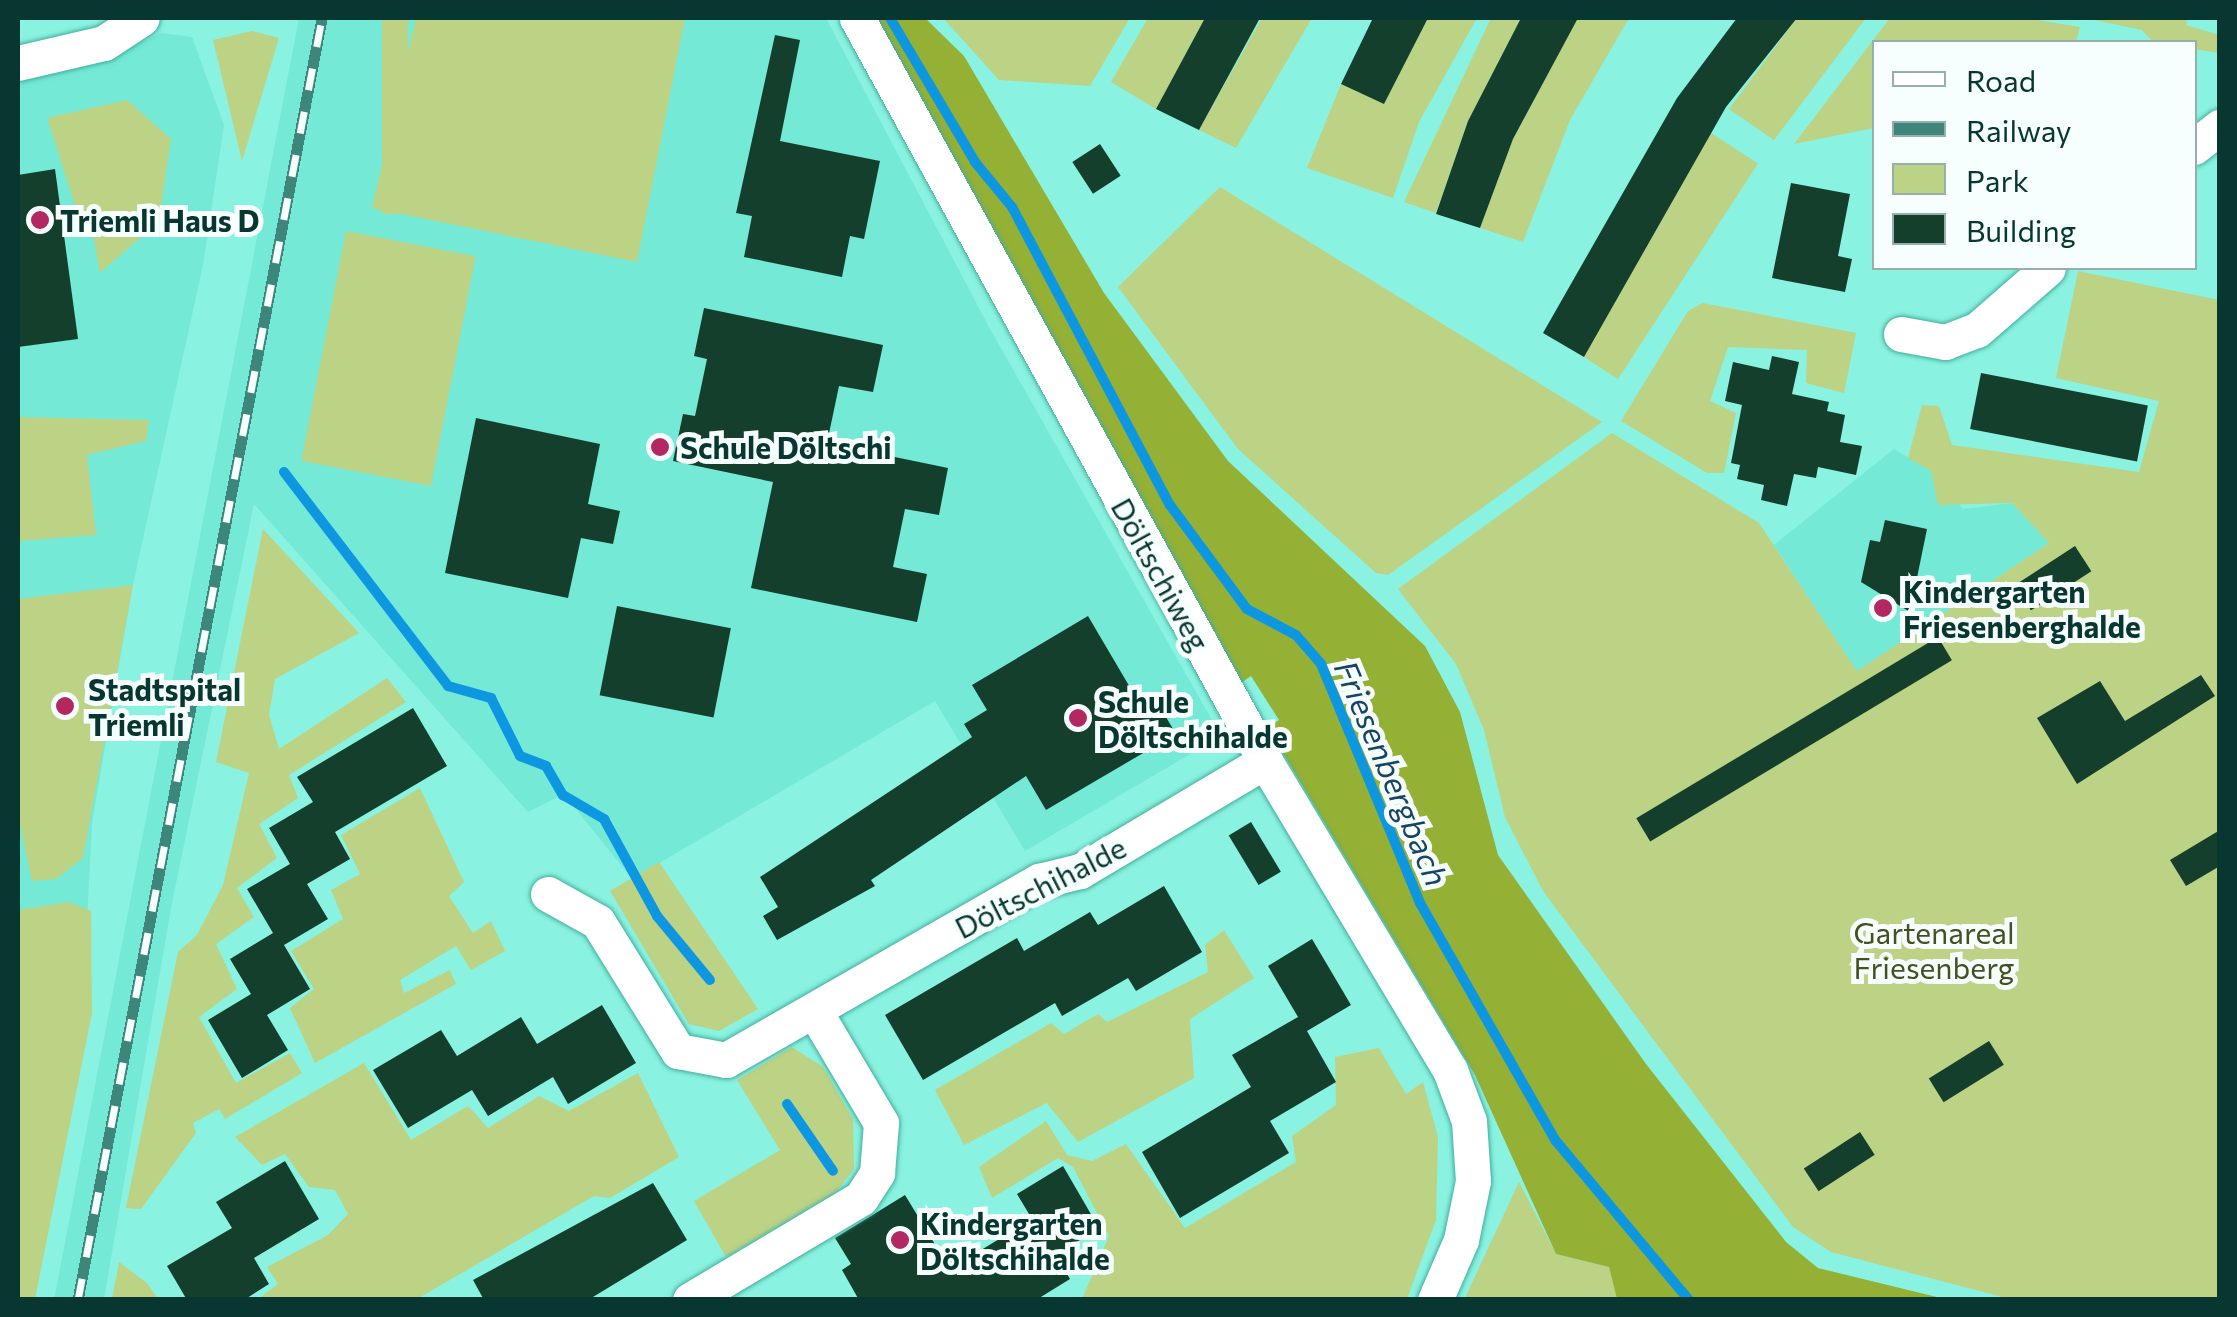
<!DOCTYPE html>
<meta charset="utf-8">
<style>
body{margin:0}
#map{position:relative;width:2237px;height:1317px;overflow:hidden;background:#8af2e0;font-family:Commissioner,sans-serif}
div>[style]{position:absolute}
.built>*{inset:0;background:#73e9d6}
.green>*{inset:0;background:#bcd284;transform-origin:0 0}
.forest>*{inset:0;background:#94b035}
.stream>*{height:10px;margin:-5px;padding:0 5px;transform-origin:5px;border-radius:5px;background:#0d97e0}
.building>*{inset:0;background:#133f2c;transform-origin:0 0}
.roads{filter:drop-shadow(0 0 2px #42ae9d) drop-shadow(0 0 2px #42ae9d)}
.minor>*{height:35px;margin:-17.5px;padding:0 17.5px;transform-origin:17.5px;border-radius:17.5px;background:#fff}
.rail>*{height:11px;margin-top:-5.5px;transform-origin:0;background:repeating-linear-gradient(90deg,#f6fffd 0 22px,#3e867b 0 44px);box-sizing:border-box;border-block:2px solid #3e867b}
.dots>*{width:28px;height:28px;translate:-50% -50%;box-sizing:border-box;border:5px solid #f6fffd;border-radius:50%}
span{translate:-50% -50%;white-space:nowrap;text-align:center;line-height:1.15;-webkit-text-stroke:10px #f6fffd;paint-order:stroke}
.poi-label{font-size:30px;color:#073730;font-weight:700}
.left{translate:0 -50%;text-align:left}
.street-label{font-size:30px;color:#073730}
.park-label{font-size:30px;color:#445020}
.water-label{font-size:32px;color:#164563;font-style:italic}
.frame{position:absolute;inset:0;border:20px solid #073730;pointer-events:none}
.legend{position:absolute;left:1872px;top:40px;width:325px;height:230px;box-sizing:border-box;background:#f6fffd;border:2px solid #96afab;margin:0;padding:12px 18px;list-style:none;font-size:30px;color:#073730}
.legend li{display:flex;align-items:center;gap:20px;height:50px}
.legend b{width:50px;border:2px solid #96afab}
</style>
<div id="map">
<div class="built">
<i style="clip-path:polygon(299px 18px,826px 18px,990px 329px,1221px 736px,1025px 851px,935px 701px,632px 879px,564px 794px,528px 812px,254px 504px,171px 908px,104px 1299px,54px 1300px)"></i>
<i style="clip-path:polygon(161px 33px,192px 37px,224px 125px,203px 265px,132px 589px,92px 823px,82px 1020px,31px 1300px,18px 1299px,18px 78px,103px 60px)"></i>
<i style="clip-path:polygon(1894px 449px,1931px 471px,1963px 509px,2012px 503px,2049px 543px,1857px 672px,1774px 545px)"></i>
</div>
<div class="green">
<i style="left:382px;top:18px;width:26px;height:196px"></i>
<i style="clip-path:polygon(416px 18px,685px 18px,637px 262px,372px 208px)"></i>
<i style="clip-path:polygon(943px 18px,1130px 18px,1090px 86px,999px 80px)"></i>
<i style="clip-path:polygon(1148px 18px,1205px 18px,1156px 109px,1111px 82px)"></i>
<i style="clip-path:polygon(1262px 18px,1312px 18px,1236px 148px,1199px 130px)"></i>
<i style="clip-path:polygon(1428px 18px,1477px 18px,1419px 122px,1393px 198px,1307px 168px,1341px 84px,1384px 104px)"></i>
<i style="clip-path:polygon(1491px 18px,1521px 18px,1468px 121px,1436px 213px,1404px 202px)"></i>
<i style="clip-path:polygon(1578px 18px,1629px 18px,1570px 120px,1523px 242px,1480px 228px,1513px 139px)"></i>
<i style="clip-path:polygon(1797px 18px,1866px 18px,1774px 140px,1729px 109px)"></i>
<i style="clip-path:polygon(1890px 18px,2026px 18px,2080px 27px,2076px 42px,1874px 42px,1874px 128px,1794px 144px)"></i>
<i style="clip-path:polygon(2187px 18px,2186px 25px,2219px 35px,2219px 53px,2195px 49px,2194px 42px,2153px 42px,2142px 30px,2094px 20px)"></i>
<i style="clip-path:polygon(252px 31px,279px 38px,242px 161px,213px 40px)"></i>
<i style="clip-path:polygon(127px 100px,171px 139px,159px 221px,100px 273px,89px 212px,76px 208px,47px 118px)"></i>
<i style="left:1711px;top:133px;width:56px;height:257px;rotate:33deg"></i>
<i style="clip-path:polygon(1220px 187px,1602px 422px,1388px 575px,1376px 573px,1238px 449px,1118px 287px)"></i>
<i style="left:346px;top:231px;width:132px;height:234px;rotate:11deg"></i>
<i style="clip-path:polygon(2078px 271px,2219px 300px,2219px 1299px,2010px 1299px,1831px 1252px,1793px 1227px,1543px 891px,1505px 817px,1484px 730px,1456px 664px,1398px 589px,1612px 433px,1759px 523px,1857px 671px,2049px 543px,2012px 503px,1938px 505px,1931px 471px,1908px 458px,1922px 405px,1939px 406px,1952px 445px,2139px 472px,2159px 401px,2056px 378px)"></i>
<i style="clip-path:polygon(1703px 303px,1856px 333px,1844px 393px,1806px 383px,1807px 350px,1728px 347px,1710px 401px,1736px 413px,1724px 473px,1707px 473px,1621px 421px,1688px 311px)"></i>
<i style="clip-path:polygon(18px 417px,149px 420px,146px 441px,87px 455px,96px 535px,18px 541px)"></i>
<i style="clip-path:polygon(263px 529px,359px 633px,275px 679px,269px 715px,279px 749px,387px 678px,406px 702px,289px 775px,298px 798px,259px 824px,277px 858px,237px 888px,254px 917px,216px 944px,237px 989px,199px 1017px,236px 1083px,290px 1053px,302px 1073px,225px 1119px,219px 1109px,193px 1123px,196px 1133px,141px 1209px,126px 1208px,178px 952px,197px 935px,223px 885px,249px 773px,216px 762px)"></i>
<i style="clip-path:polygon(133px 585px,83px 858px,56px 879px,32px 881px,18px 815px,18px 599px)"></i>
<i style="clip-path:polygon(420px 788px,464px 882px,449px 896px,473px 933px,491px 921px,505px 951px,471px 970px,456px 946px,400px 980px,404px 993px,450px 970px,456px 984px,315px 1063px,290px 1008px,314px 989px,291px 951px,343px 919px,331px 890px,360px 874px,341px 835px)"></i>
<i style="clip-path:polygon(659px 862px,758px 1009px,719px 1031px,689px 1024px,610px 891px)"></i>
<i style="clip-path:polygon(69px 902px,91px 911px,92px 1013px,35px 1299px,18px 1299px,18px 910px)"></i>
<i style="clip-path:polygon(1224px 930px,1254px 978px,1190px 1019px,1194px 1078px,1078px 1142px,1047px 1103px,964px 1145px,935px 1090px,1051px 1023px,1064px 1034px,1098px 1014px,1107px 1022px,1208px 972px,1205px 945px)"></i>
<i style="clip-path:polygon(792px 1047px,823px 1067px,853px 1119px,854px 1169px,836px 1192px,726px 1257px,694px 1201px,780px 1150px,737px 1080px)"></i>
<i style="clip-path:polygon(1379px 1048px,1406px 1094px,1423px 1082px,1438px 1137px,1436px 1220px,1407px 1299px,1082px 1299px,1109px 1236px,1073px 1167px,1058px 1158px,992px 1198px,979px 1167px,1046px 1121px,1067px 1155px,1092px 1161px,1126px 1144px,1185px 1228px,1296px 1162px,1292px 1136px,1336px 1105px,1335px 1057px)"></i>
<i style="clip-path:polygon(364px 1063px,411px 1140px,468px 1106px,488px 1128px,539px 1096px,569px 1111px,638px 1073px,679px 1157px,610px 1198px,594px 1196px,417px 1299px,258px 1299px,278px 1284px,267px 1267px,328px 1235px,348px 1214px,335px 1190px,309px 1187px,285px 1154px,262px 1165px,235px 1137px)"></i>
<i style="clip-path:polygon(1519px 1182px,1556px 1254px,1609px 1267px,1617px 1299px,1464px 1300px)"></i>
<i style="clip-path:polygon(119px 1262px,147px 1283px,158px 1299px,112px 1299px)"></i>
</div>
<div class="forest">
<i style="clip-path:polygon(874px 18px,925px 18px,964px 56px,1104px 293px,1228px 461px,1425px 646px,1460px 712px,1498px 855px,1646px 1064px,1786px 1242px,1818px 1268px,1945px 1299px,1617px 1299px,1609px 1267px,1556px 1254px,1475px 1075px,1268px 728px,1279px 720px,1251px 676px,1241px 683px)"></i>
</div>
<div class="stream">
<i style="left:890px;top:18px;width:167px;rotate:59.4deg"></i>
<i style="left:975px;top:162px;width:58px;rotate:50.6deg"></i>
<i style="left:1012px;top:207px;width:337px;rotate:62.1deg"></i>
<i style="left:1170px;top:505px;width:129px;rotate:53.5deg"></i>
<i style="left:1247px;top:609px;width:55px;rotate:28deg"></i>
<i style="left:1296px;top:635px;width:38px;rotate:49deg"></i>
<i style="left:1321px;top:664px;width:259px;rotate:67.5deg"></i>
<i style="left:1420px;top:903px;width:274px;rotate:60.3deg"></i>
<i style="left:1556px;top:1141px;width:207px;rotate:50.1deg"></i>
<i style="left:284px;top:472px;width:270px;rotate:52.5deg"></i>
<i style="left:448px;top:686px;width:45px;rotate:15.6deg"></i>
<i style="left:491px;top:698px;width:65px;rotate:63.4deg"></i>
<i style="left:520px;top:756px;width:28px;rotate:21deg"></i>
<i style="left:546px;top:766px;width:34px;rotate:60deg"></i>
<i style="left:563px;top:795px;width:48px;rotate:30.3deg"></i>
<i style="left:604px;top:819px;width:111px;rotate:61.3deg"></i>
<i style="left:657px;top:916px;width:83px;rotate:50.4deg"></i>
<i style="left:787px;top:1104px;width:81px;rotate:55.5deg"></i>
</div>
<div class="building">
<i style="clip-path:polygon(1205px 18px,1260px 18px,1199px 130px,1156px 109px)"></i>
<i style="clip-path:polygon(1373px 18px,1428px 18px,1384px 104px,1341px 84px)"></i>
<i style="clip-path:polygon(1521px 18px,1578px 18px,1513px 139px,1480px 228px,1436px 214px,1468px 121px)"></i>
<i style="clip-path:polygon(1737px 18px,1797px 18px,1726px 107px,1584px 357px,1543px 333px,1677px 98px)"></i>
<i style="clip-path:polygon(775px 35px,800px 40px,780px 141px,880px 161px,864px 239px,850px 236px,842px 277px,744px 257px,752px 216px,736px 213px)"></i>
<i style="left:1100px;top:144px;width:38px;height:33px;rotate:57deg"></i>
<i style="clip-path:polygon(55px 169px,78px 339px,18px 347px,18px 175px)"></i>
<i style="clip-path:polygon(1791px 183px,1850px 194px,1838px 256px,1852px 259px,1845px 292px,1772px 278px)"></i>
<i style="clip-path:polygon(704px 308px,883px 345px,873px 392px,839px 386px,827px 443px,948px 468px,939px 515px,905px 509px,893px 567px,927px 574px,917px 622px,751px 588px,773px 482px,673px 461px,683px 414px,695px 416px,707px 359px,694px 356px)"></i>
<i style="clip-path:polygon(1772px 356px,1799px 362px,1792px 394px,1829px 402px,1827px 411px,1845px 415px,1840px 442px,1862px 446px,1856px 475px,1818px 467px,1816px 478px,1794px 474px,1787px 506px,1761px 500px,1764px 485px,1737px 479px,1740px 465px,1731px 463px,1742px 405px,1725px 401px,1733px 362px,1769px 370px)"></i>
<i style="left:1981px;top:373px;width:170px;height:57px;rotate:11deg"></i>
<i style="clip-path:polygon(476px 418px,600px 444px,588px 504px,620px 511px,613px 544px,581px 538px,568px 598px,445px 573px)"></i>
<i style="clip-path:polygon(1885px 520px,1927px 529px,1910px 612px,1861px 582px,1870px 540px,1880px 542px)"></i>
<i style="left:2075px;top:546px;width:30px;height:72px;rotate:57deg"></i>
<i style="left:617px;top:606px;width:116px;height:91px;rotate:11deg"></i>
<i style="clip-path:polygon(1088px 616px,1138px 701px,1152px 693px,1173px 729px,1162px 742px,1046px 810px,1026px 776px,871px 880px,875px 886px,777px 940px,763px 916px,778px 907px,760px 877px,972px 737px,964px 724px,987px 710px,972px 685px)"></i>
<i style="left:1938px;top:637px;width:27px;height:352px;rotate:59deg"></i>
<i style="clip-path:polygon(2201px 675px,2215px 696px,2077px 784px,2037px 718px,2100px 681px,2125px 721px)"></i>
<i style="clip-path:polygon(413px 708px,447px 766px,335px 832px,350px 859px,307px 884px,328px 919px,284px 945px,310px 989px,267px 1015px,288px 1050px,242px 1078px,208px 1020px,251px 994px,230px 959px,273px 933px,247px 889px,290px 864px,269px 828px,313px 802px,297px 777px)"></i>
<i style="left:1251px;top:822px;width:58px;height:26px;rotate:59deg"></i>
<i style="clip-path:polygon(2220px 830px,2220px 866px,2186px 886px,2170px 860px)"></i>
<i style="clip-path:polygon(1164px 886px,1202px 952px,1136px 991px,1128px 978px,1062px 1016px,1055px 1003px,923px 1080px,885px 1015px,1017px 938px,1024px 951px,1090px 912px,1098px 925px)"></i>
<i style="clip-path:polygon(1312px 939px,1351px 1005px,1307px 1031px,1336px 1082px,1270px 1121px,1289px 1153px,1180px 1218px,1142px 1152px,1251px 1087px,1232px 1055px,1298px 1017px,1268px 966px)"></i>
<i style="clip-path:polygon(602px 1005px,636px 1063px,568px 1104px,553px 1077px,488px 1116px,472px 1090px,408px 1128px,373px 1070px,441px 1030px,457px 1056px,521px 1017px,537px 1044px)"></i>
<i style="left:1989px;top:1041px;width:28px;height:71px;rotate:58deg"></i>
<i style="left:1860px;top:1132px;width:27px;height:67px;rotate:57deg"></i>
<i style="clip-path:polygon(285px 1161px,319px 1219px,254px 1258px,269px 1284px,244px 1300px,187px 1300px,167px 1266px,232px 1228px,216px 1202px)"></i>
<i style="clip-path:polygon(1063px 1166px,1099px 1228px,1056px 1255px,1070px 1279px,1036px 1300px,859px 1300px,842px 1270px,851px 1264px,835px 1238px,905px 1195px,950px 1269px,1032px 1219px,1017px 1194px)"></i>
<i style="clip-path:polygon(653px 1183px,687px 1240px,588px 1300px,484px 1300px,473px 1280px)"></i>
</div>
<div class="roads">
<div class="minor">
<i style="left:857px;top:18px;width:848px;rotate:61.23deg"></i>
<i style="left:1265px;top:761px;width:360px;rotate:59.1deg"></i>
<i style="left:1450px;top:1070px;width:54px;rotate:69.6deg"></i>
<i style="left:1469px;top:1121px;width:60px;rotate:86.2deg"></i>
<i style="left:1473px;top:1181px;width:60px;rotate:101.5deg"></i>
<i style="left:1461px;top:1240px;width:65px;rotate:113.4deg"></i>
<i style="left:18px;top:63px;width:88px;rotate:-13.1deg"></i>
<i style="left:104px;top:43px;width:45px;rotate:-33.3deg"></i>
<i style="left:2194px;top:147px;width:33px;rotate:-38deg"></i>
<i style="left:1901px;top:334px;width:45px;rotate:10.3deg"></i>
<i style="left:1945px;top:342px;width:34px;rotate:-21deg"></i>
<i style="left:1977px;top:330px;width:94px;rotate:-41.1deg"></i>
<i style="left:548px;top:894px;width:57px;rotate:29.2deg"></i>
<i style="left:598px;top:922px;width:152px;rotate:58.2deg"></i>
<i style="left:678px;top:1051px;width:49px;rotate:10.6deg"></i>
<i style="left:726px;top:1060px;width:361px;rotate:-29.8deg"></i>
<i style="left:1039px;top:881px;width:42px;rotate:-13.7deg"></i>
<i style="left:1080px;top:871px;width:215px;rotate:-30.7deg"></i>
<i style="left:690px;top:1300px;width:199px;rotate:-30.8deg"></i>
<i style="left:861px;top:1198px;width:30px;rotate:-57deg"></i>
<i style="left:877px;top:1173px;width:50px;rotate:-85.4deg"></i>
<i style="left:881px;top:1123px;width:129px;rotate:-120.7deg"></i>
</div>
</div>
<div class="rail">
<i style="left:78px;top:1300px;width:1305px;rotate:-79.22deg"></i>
</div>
<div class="dots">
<i style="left:40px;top:220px;background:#b42861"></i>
<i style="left:660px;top:447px;background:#b42861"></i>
<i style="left:1883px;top:608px;background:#b42861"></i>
<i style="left:65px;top:706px;background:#b42861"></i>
<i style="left:1078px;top:718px;background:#b42861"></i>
<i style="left:900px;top:1240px;background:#b42861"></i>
</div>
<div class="poi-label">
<span class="left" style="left:60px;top:220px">Triemli Haus D</span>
<span class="left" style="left:680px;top:447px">Schule Döltschi</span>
<span class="left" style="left:1903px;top:608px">Kindergarten<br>Friesenberghalde</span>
<span class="left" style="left:88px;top:706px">Stadtspital<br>Triemli</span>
<span class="left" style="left:1098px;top:718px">Schule<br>Döltschihalde</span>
<span class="left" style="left:920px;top:1240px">Kindergarten<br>Döltschihalde</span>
</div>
<div class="street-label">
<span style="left:1161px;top:574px;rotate:61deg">Döltschiweg</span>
<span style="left:1040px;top:887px;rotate:-27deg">Döltschihalde</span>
</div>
<div class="park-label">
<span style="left:1934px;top:949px">Gartenareal<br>Friesenberg</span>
</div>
<div class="water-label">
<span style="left:1392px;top:773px;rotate:67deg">Friesenbergbach</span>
</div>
<div class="frame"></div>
<ul class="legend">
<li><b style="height:12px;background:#fff"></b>Road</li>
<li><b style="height:12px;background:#3e867b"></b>Railway</li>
<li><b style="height:28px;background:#bcd284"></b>Park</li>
<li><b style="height:28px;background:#133f2c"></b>Building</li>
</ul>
</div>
